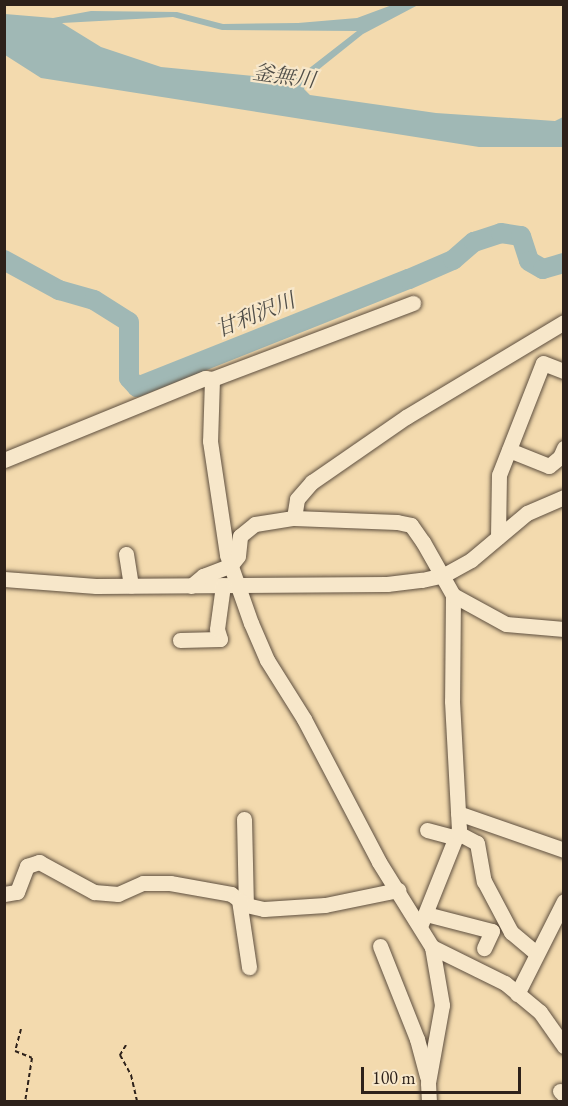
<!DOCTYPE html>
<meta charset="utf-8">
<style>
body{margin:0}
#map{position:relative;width:568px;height:1106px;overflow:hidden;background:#f3daae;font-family:"EB Garamond","Noto Serif JP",serif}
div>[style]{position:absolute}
.water>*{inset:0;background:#a0b8b5}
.river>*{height:20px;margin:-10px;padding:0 10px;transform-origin:10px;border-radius:10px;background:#a0b8b5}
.path>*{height:2px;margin-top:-1px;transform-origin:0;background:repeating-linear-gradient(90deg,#2d211a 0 4.5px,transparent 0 7.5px)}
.roads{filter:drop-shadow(0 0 2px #5e4f3f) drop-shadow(0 0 2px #5e4f3f)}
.minor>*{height:15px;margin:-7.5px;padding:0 7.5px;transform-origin:7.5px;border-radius:7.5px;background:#f7e7ca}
span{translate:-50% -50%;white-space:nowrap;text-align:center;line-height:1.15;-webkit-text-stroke:4.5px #f7e7ca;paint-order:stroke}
.water-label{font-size:21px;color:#504e48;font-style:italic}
.frame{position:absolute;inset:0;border:6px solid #2d211a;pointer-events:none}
.scale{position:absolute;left:361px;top:1067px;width:160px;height:27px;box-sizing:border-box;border:3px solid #2d211a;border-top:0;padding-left:8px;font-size:18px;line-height:21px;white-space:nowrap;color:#2d211a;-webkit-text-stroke:4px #f7e7ca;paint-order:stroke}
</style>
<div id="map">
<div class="water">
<i style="clip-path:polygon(evenodd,392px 5px,418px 5px,363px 34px,308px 78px,304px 89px,310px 95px,436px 113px,555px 121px,563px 117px,563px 147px,479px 147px,41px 78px,5px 55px,5px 14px,53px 18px,91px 11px,177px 12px,223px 24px,298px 23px,357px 18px,392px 5px,173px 17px,222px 30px,357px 31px,294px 80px,161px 67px,101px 47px,62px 23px,173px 17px)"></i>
</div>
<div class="river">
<i style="left:4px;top:260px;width:63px;rotate:28.6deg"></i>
<i style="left:59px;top:290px;width:36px;rotate:16deg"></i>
<i style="left:94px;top:300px;width:41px;rotate:32.2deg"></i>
<i style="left:129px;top:322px;width:56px;rotate:90deg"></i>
<i style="left:129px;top:378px;width:12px;rotate:48deg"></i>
<i style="left:137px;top:387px;width:293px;rotate:-21.7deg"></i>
<i style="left:409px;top:279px;width:48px;rotate:-23.4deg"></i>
<i style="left:453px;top:260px;width:28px;rotate:-41deg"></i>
<i style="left:474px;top:242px;width:28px;rotate:-18deg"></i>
<i style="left:501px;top:233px;width:20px;rotate:9deg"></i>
<i style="left:521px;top:236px;width:26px;rotate:72deg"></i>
<i style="left:529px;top:261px;width:16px;rotate:30deg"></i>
<i style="left:543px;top:269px;width:22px;rotate:-16deg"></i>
</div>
<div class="path">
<i style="left:21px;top:1029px;width:23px;rotate:105deg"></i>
<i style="left:15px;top:1051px;width:18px;rotate:22deg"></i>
<i style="left:32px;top:1058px;width:45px;rotate:99deg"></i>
<i style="left:126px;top:1045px;width:12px;rotate:121deg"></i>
<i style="left:120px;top:1055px;width:23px;rotate:61deg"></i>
<i style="left:131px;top:1075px;width:28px;rotate:77deg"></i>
</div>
<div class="roads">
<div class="minor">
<i style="left:212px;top:379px;width:62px;rotate:91.8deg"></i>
<i style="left:210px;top:441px;width:115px;rotate:81.5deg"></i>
<i style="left:227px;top:555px;width:72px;rotate:70.6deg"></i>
<i style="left:251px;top:623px;width:40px;rotate:66.6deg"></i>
<i style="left:267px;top:660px;width:70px;rotate:57.9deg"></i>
<i style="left:304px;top:719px;width:161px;rotate:62.3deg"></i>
<i style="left:379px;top:862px;width:100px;rotate:58.1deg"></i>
<i style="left:432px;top:947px;width:59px;rotate:80.2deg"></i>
<i style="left:442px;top:1005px;width:79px;rotate:100.2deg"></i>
<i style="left:428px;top:1083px;width:19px;rotate:87deg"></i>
<i style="left:509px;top:450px;width:43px;rotate:21.8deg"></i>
<i style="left:549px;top:466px;width:14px;rotate:-39deg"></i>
<i style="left:560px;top:457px;width:10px;rotate:-66deg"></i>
<i style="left:4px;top:460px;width:217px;rotate:-22.2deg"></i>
<i style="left:205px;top:378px;width:7px;rotate:8deg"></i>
<i style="left:212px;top:379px;width:215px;rotate:-20.7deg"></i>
<i style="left:294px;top:518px;width:19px;rotate:-81deg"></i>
<i style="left:297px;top:499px;width:23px;rotate:-49deg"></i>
<i style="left:312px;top:482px;width:114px;rotate:-34.7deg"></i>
<i style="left:406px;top:417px;width:184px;rotate:-31deg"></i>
<i style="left:498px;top:537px;width:62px;rotate:-89.1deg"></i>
<i style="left:499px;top:475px;width:120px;rotate:-68.6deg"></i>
<i style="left:543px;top:363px;width:22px;rotate:21deg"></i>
<i style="left:126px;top:554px;width:32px;rotate:81deg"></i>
<i style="left:4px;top:579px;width:92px;rotate:4.4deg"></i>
<i style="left:96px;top:586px;width:291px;rotate:-0.4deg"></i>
<i style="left:387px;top:584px;width:35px;rotate:-7deg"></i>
<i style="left:422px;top:580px;width:23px;rotate:-13deg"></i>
<i style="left:444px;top:575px;width:31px;rotate:-29deg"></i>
<i style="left:471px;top:560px;width:73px;rotate:-40deg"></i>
<i style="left:527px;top:513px;width:40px;rotate:-23.4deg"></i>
<i style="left:191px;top:586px;width:16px;rotate:-40deg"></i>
<i style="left:203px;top:576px;width:30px;rotate:-21deg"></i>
<i style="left:231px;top:565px;width:11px;rotate:-52deg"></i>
<i style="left:238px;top:556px;width:20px;rotate:-84deg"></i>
<i style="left:240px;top:536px;width:19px;rotate:-39deg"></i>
<i style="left:255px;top:524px;width:39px;rotate:-9deg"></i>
<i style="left:294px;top:518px;width:103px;rotate:2.2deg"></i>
<i style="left:397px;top:522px;width:14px;rotate:12deg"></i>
<i style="left:411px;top:525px;width:21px;rotate:55deg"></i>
<i style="left:423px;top:542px;width:61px;rotate:60.5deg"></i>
<i style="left:453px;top:595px;width:106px;rotate:90.5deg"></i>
<i style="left:452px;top:701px;width:128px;rotate:86.9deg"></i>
<i style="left:459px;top:829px;width:102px;rotate:111.8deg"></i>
<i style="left:453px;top:595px;width:60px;rotate:28.7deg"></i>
<i style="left:506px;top:624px;width:58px;rotate:4.9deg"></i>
<i style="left:180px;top:640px;width:40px;rotate:-1.4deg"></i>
<i style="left:220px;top:639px;width:10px;rotate:-107deg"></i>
<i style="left:217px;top:629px;width:44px;rotate:-82.2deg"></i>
<i style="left:458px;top:813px;width:112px;rotate:19.2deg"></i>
<i style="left:244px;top:819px;width:86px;rotate:88.7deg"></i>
<i style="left:427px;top:830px;width:30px;rotate:15deg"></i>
<i style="left:458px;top:833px;width:21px;rotate:28deg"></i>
<i style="left:477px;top:843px;width:39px;rotate:80deg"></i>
<i style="left:484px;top:881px;width:58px;rotate:62.1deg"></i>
<i style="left:511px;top:932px;width:33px;rotate:40deg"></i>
<i style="left:4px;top:894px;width:13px;rotate:-9deg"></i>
<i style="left:17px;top:892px;width:28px;rotate:-69deg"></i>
<i style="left:27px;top:866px;width:13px;rotate:-18deg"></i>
<i style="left:39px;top:862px;width:63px;rotate:28.6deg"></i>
<i style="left:94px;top:892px;width:24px;rotate:5deg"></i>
<i style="left:118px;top:894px;width:27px;rotate:-24deg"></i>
<i style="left:143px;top:883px;width:27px"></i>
<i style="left:170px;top:883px;width:62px;rotate:10.2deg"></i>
<i style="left:231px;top:894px;width:19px;rotate:36deg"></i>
<i style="left:246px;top:905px;width:18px;rotate:13deg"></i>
<i style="left:264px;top:909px;width:61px;rotate:-3.8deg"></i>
<i style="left:325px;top:905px;width:75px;rotate:-11.6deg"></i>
<i style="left:239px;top:900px;width:68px;rotate:81.5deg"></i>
<i style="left:426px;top:914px;width:68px;rotate:14.4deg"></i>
<i style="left:492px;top:931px;width:19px;rotate:115deg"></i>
<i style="left:380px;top:946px;width:100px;rotate:68.3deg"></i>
<i style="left:417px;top:1039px;width:39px;rotate:75deg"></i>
<i style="left:432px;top:947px;width:81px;rotate:26.3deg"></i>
<i style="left:505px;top:983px;width:45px;rotate:39.6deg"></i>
<i style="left:540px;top:1012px;width:42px;rotate:54.8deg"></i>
<i style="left:517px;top:994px;width:104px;rotate:-63.2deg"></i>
<i style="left:560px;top:1091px;width:6px;rotate:45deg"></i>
</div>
</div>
<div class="water-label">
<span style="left:284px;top:76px;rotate:8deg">釜無川</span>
<span style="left:255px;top:315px;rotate:-22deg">甘利沢川</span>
</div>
<div class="frame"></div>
<div class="scale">100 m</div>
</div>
